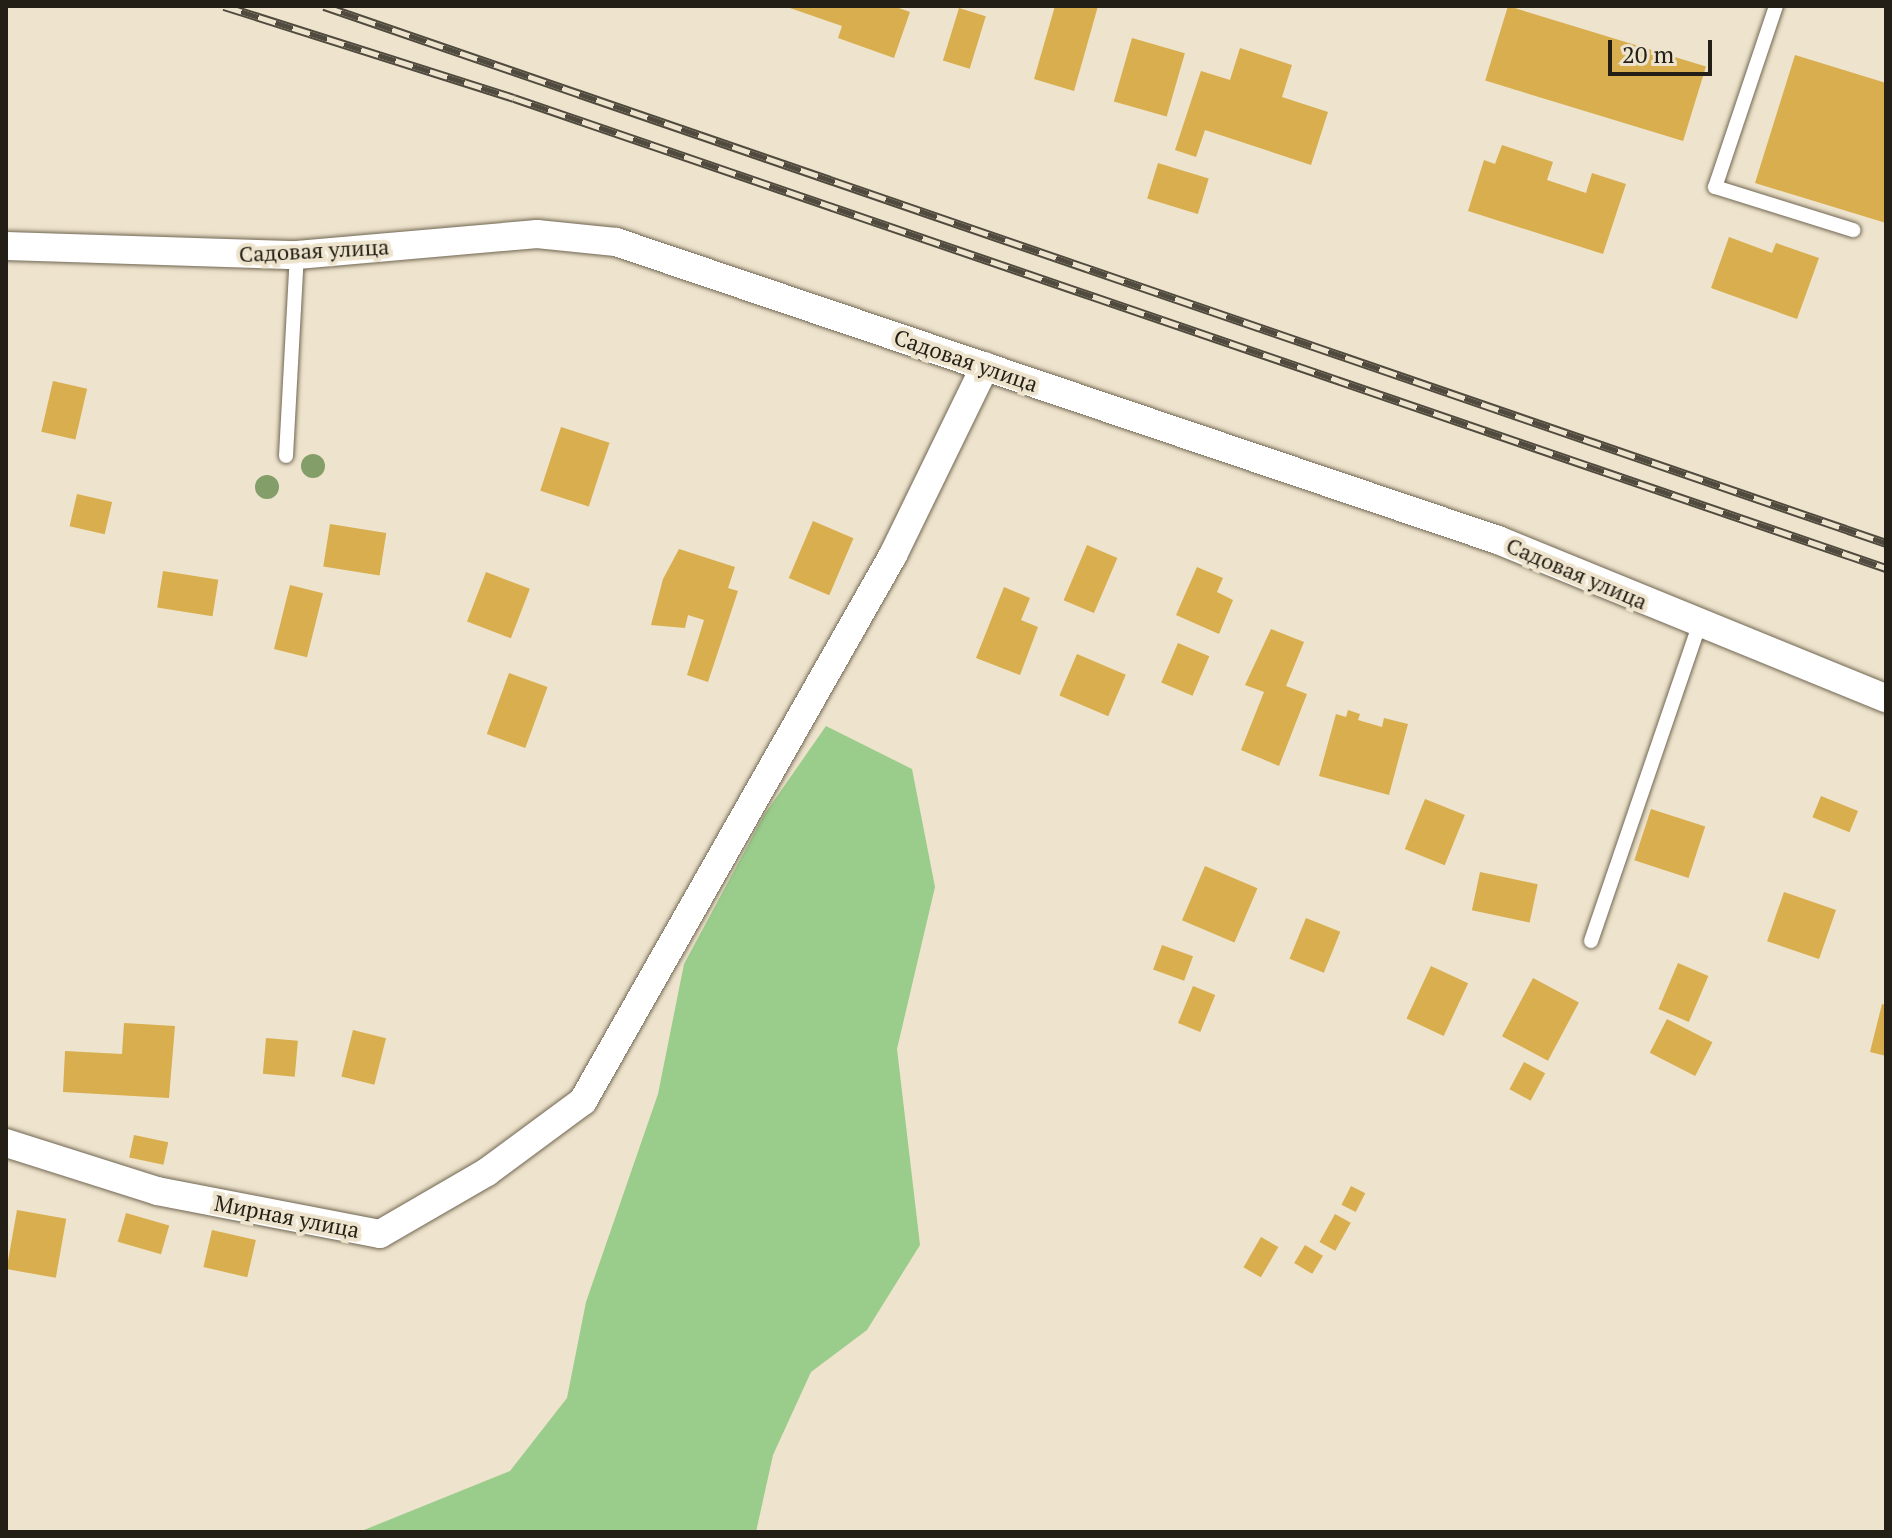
<!DOCTYPE html>
<meta charset="utf-8">
<style>
body{margin:0}
#map{position:relative;width:1892px;height:1538px;overflow:hidden;background:#eee3cc;font-family:"PT Serif",serif}
div>[style]{position:absolute}
.green>*{inset:0;background:#9acc8b}
.building>*{inset:0;background:#d8ae4f;transform-origin:0 0}
.roads{filter:drop-shadow(0 0 2px #706652) drop-shadow(0 0 2px #706652)}
.lane>*{height:14px;margin:-7px;padding:0 7px;transform-origin:7px;border-radius:7px;background:#fff}
.street>*{height:28px;margin:-14px;padding:0 14px;transform-origin:14px;border-radius:14px;background:#fff}
.rail>*{height:9px;margin-top:-4.5px;transform-origin:0;background:repeating-linear-gradient(90deg,#eee3cc 0 18px,#504b3e 0 36px);box-sizing:border-box;border-block:2px solid #504b3e}
.trees>*{width:24px;height:24px;margin:-12px;border-radius:50%;background:#849e6a}
span{translate:-50% -50%;white-space:nowrap;text-align:center;line-height:1.15;-webkit-text-stroke:8px #eee3cc;paint-order:stroke}
.street-label{font-size:22px;color:#231f16}
.frame{position:absolute;inset:0;border:8px solid #231f16;pointer-events:none}
.scale{position:absolute;left:1608px;top:40px;width:104px;height:36px;box-sizing:border-box;border:4px solid #231f16;border-top:0;padding-left:10px;font-size:24px;line-height:28px;white-space:nowrap;color:#231f16;-webkit-text-stroke:6px #eee3cc;paint-order:stroke}
</style>
<div id="map">
<div class="green">
<i style="clip-path:polygon(826px 726px,912px 769px,935px 887px,897px 1049px,920px 1245px,867px 1330px,811px 1372px,773px 1455px,756px 1532px,359px 1532px,510px 1471px,567px 1398px,586px 1302px,658px 1094px,684px 964px,764px 815px)"></i>
</div>
<div class="building">
<i style="clip-path:polygon(784px 6px,893px 6px,910px 12px,894px 58px,838px 38px,842px 26px)"></i>
<i style="clip-path:polygon(1055px 6px,1098px 6px,1074px 91px,1034px 79px)"></i>
<i style="left:1508px;top:6px;width:207px;height:78px;rotate:17deg"></i>
<i style="left:959px;top:8px;width:28px;height:55px;rotate:17deg"></i>
<i style="left:1132px;top:38px;width:55px;height:66px;rotate:16deg"></i>
<i style="clip-path:polygon(1240px 48px,1292px 65px,1282px 97px,1328px 112px,1311px 165px,1205px 130px,1196px 157px,1175px 150px,1201px 71px,1230px 80px)"></i>
<i style="clip-path:polygon(1795px 55px,1886px 83px,1886px 223px,1755px 183px)"></i>
<i style="clip-path:polygon(1502px 145px,1553px 162px,1547px 180px,1586px 193px,1592px 173px,1626px 184px,1603px 254px,1468px 211px,1484px 160px,1495px 164px)"></i>
<i style="left:1158px;top:163px;width:53px;height:37px;rotate:17deg"></i>
<i style="clip-path:polygon(1729px 237px,1772px 253px,1776px 243px,1819px 258px,1797px 319px,1711px 288px)"></i>
<i style="left:53px;top:381px;width:35px;height:52px;rotate:13deg"></i>
<i style="left:561px;top:427px;width:51px;height:67px;rotate:18deg"></i>
<i style="left:77px;top:494px;width:36px;height:33px;rotate:13deg"></i>
<i style="left:813px;top:521px;width:44px;height:62px;rotate:23deg"></i>
<i style="left:330px;top:524px;width:57px;height:43px;rotate:9deg"></i>
<i style="left:1087px;top:545px;width:33px;height:60px;rotate:23deg"></i>
<i style="clip-path:polygon(679px 549px,735px 567px,728px 588px,738px 591px,708px 682px,687px 675px,704px 620px,688px 615px,685px 628px,651px 625px,663px 579px)"></i>
<i style="clip-path:polygon(1197px 567px,1223px 578px,1217px 592px,1233px 600px,1219px 634px,1176px 615px)"></i>
<i style="left:163px;top:571px;width:56px;height:37px;rotate:9deg"></i>
<i style="left:486px;top:572px;width:47px;height:53px;rotate:21deg"></i>
<i style="left:290px;top:585px;width:34px;height:66px;rotate:14deg"></i>
<i style="clip-path:polygon(1004px 587px,1030px 598px,1021px 620px,1038px 627px,1020px 675px,976px 658px)"></i>
<i style="clip-path:polygon(1271px 629px,1304px 642px,1286px 686px,1307px 694px,1279px 766px,1241px 750px,1264px 692px,1245px 685px)"></i>
<i style="left:1178px;top:643px;width:34px;height:43px;rotate:23deg"></i>
<i style="left:1077px;top:654px;width:53px;height:45px;rotate:23deg"></i>
<i style="left:509px;top:673px;width:41px;height:65px;rotate:20deg"></i>
<i style="clip-path:polygon(1348px 710px,1360px 714px,1358px 720px,1382px 727px,1384px 718px,1408px 724px,1389px 795px,1319px 776px,1336px 714px,1346px 717px)"></i>
<i style="left:1821px;top:796px;width:40px;height:23px;rotate:22deg"></i>
<i style="left:1425px;top:799px;width:43px;height:54px;rotate:22deg"></i>
<i style="left:1651px;top:809px;width:57px;height:54px;rotate:18deg"></i>
<i style="left:1205px;top:866px;width:57px;height:59px;rotate:23deg"></i>
<i style="left:1480px;top:872px;width:59px;height:39px;rotate:12deg"></i>
<i style="left:1784px;top:892px;width:55px;height:52px;rotate:19deg"></i>
<i style="left:1306px;top:918px;width:37px;height:44px;rotate:22deg"></i>
<i style="left:1162px;top:945px;width:33px;height:26px;rotate:20deg"></i>
<i style="left:1678px;top:963px;width:33px;height:50px;rotate:23deg"></i>
<i style="left:1431px;top:966px;width:41px;height:58px;rotate:25deg"></i>
<i style="left:1533px;top:978px;width:52px;height:66px;rotate:28deg"></i>
<i style="left:1193px;top:986px;width:24px;height:40px;rotate:22deg"></i>
<i style="clip-path:polygon(1882px 1004px,1886px 1005px,1886px 1056px,1870px 1052px)"></i>
<i style="left:1667px;top:1019px;width:51px;height:38px;rotate:27deg"></i>
<i style="clip-path:polygon(124px 1023px,175px 1026px,169px 1098px,63px 1092px,65px 1051px,122px 1054px)"></i>
<i style="left:353px;top:1030px;width:34px;height:48px;rotate:14deg"></i>
<i style="left:266px;top:1038px;width:32px;height:36px;rotate:5deg"></i>
<i style="left:1524px;top:1062px;width:24px;height:31px;rotate:28deg"></i>
<i style="left:134px;top:1135px;width:35px;height:23px;rotate:12deg"></i>
<i style="left:1351px;top:1186px;width:16px;height:21px;rotate:27deg"></i>
<i style="left:17px;top:1210px;width:50px;height:60px;rotate:10deg"></i>
<i style="left:126px;top:1213px;width:45px;height:30px;rotate:16deg"></i>
<i style="left:1335px;top:1214px;width:18px;height:32px;rotate:29deg"></i>
<i style="left:212px;top:1230px;width:45px;height:38px;rotate:13deg"></i>
<i style="left:1261px;top:1237px;width:20px;height:35px;rotate:30deg"></i>
<i style="left:1305px;top:1245px;width:21px;height:21px;rotate:31deg"></i>
</div>
<div class="roads">
<div class="lane">
<i style="left:1776px;top:6px;width:191px;rotate:108.6deg"></i>
<i style="left:1715px;top:187px;width:145px;rotate:17.3deg"></i>
<i style="left:286px;top:456px;width:201px;rotate:-86.9deg"></i>
<i style="left:1591px;top:941px;width:334px;rotate:-71.1deg"></i>
</div>
<div class="street">
<i style="left:6px;top:246px;width:291px;rotate:1.8deg"></i>
<i style="left:297px;top:255px;width:241px;rotate:-5deg"></i>
<i style="left:537px;top:234px;width:79px;rotate:5.8deg"></i>
<i style="left:616px;top:242px;width:931px;rotate:18.67deg"></i>
<i style="left:1498px;top:540px;width:419px;rotate:22.2deg"></i>
<i style="left:6px;top:1143px;width:158px;rotate:17.6deg"></i>
<i style="left:157px;top:1191px;width:227px;rotate:10.9deg"></i>
<i style="left:380px;top:1234px;width:124px;rotate:-30.1deg"></i>
<i style="left:487px;top:1172px;width:119px;rotate:-36.5deg"></i>
<i style="left:583px;top:1101px;width:628px;rotate:-60.41deg"></i>
<i style="left:893px;top:555px;width:210px;rotate:-64deg"></i>
</div>
</div>
<div class="rail">
<i style="left:224px;top:6px;width:304px;rotate:17.6deg"></i>
<i style="left:514px;top:98px;width:1450px;rotate:18.91deg"></i>
<i style="left:324px;top:6px;width:1652px;rotate:18.97deg"></i>
</div>
<div class="trees">
<i style="left:313px;top:466px"></i>
<i style="left:267px;top:487px"></i>
</div>
<div class="street-label">
<span style="left:314px;top:250px;rotate:-3deg">Садовая улица</span>
<span style="left:966px;top:360px;rotate:19deg">Садовая улица</span>
<span style="left:1577px;top:573px;rotate:23deg">Садовая улица</span>
<span style="left:287px;top:1216px;rotate:11deg">Мирная улица</span>
</div>
<div class="frame"></div>
<div class="scale">20 m</div>
</div>
